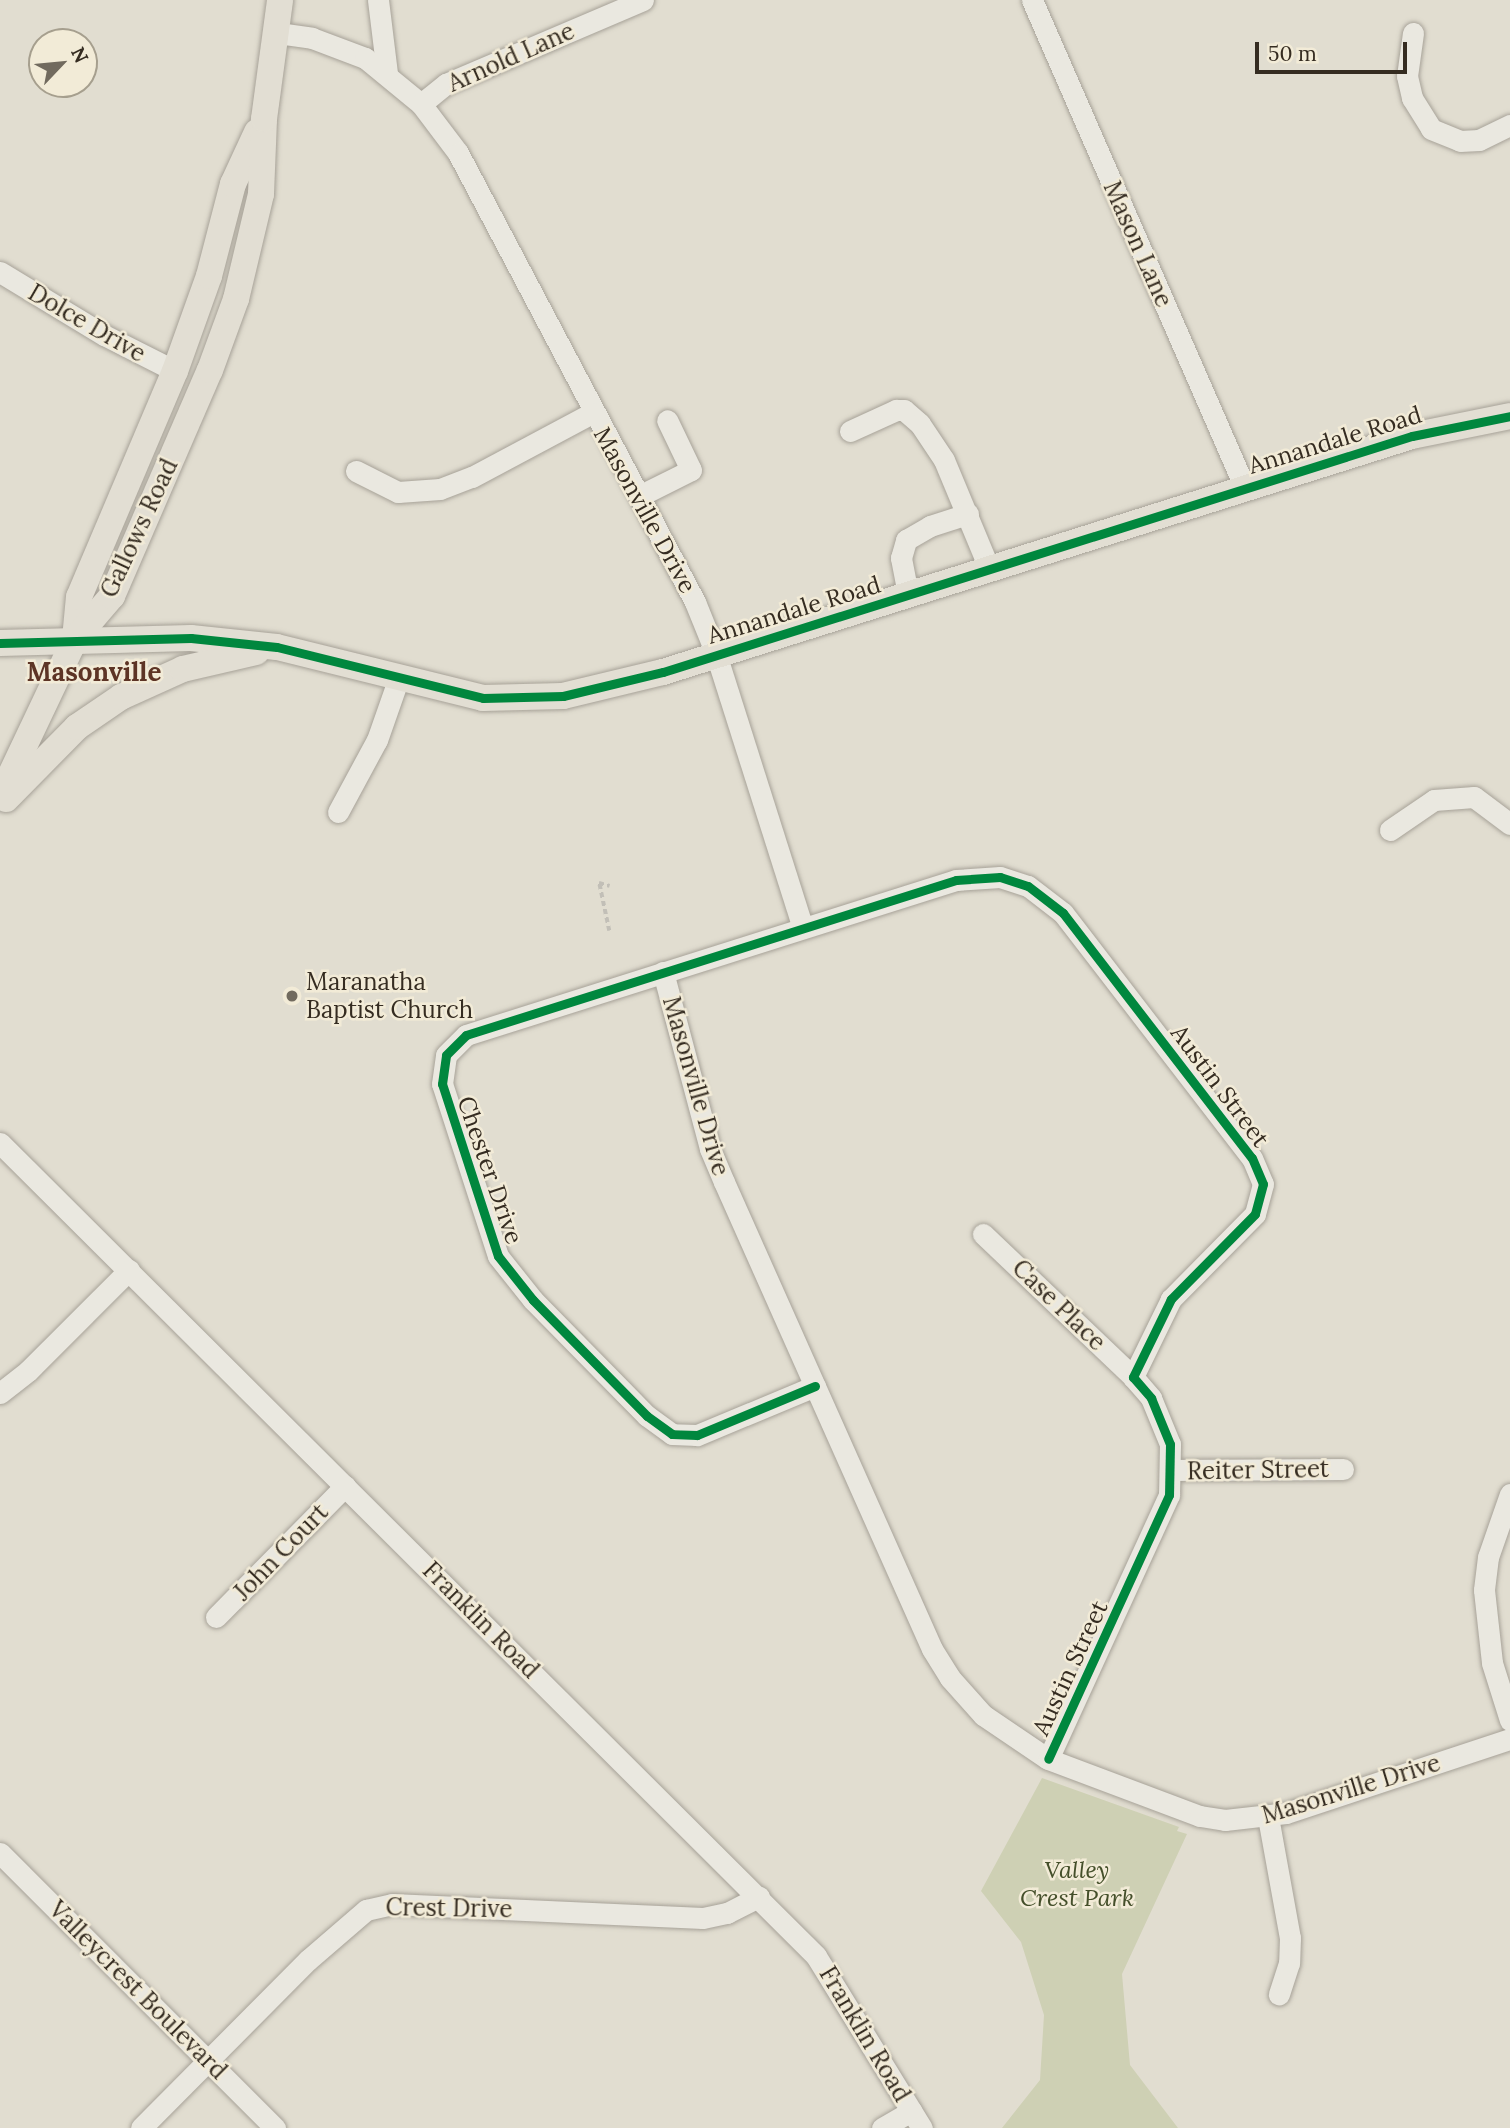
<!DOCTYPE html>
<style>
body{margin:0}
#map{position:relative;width:1510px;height:2128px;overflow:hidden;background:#e1ddd0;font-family:Lora,serif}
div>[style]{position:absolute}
.green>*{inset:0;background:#ced0b4}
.path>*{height:3.5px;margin-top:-1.75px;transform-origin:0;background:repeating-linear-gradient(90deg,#c2bfb7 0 5px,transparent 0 8.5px)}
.roads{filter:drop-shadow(0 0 2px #a7a298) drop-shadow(0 0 2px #a7a298)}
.minor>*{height:21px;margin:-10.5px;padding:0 10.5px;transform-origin:10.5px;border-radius:10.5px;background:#eae8e0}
.major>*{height:26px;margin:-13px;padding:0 13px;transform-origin:13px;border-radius:13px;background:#e2ded3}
.cycleway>*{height:9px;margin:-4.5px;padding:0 4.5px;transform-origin:4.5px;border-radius:4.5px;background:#00873e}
.dots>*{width:19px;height:19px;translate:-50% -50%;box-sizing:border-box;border:4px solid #f2ebd7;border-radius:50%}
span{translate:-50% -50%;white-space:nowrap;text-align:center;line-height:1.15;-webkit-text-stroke:5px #f2ebd7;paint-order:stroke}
.street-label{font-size:24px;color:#352c21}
.poi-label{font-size:24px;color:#352c21}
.left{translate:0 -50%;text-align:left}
.park-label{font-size:24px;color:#444f2a;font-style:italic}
.neighbourhood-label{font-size:26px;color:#5d3425;font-weight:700}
.north{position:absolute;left:28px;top:28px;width:70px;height:70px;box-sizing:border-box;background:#f2ebd7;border:2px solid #a69f8e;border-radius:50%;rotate:64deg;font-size:19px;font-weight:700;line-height:28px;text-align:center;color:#352c21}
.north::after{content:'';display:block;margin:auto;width:24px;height:32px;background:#716a5e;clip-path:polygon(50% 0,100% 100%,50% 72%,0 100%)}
.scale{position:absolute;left:1255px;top:42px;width:152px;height:32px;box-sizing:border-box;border:4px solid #352c21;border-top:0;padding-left:9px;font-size:21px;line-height:24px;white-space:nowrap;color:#352c21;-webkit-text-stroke:5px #f2ebd7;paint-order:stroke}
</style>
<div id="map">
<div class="green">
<i style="clip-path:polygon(1042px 1778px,1179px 1827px,1177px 1831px,1187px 1834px,1122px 1974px,1130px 2065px,1178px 2128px,1002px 2128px,1040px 2080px,1044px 2015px,1021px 1942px,981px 1891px)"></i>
</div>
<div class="path">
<i style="left:609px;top:931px;width:49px;rotate:-101.8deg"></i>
<i style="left:599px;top:883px;width:11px;rotate:15deg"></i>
</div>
<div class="roads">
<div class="minor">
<i style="left:378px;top:0;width:74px;rotate:83deg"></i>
<i style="left:1032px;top:0;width:532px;rotate:66.42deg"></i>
<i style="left:278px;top:33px;width:34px;rotate:8deg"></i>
<i style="left:312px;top:38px;width:57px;rotate:20.7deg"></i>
<i style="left:365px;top:58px;width:72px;rotate:39.4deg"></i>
<i style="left:421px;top:104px;width:61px;rotate:52.9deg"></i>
<i style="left:458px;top:153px;width:508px;rotate:62.17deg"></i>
<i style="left:695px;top:602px;width:56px;rotate:68deg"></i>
<i style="left:716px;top:654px;width:287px;rotate:72.4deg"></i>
<i style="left:1413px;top:33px;width:43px;rotate:97.9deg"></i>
<i style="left:1407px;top:76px;width:23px;rotate:77deg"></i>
<i style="left:1412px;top:98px;width:36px;rotate:58deg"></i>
<i style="left:1431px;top:129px;width:31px;rotate:22deg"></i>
<i style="left:1460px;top:141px;width:19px;rotate:-3deg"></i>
<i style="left:1479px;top:140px;width:34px;rotate:-26deg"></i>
<i style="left:421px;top:104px;width:32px;rotate:-39deg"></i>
<i style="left:446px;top:84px;width:214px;rotate:-23.1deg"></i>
<i style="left:0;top:272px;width:122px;rotate:31.2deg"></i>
<i style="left:104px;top:335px;width:80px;rotate:26.9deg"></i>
<i style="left:850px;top:431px;width:51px;rotate:-24.5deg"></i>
<i style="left:896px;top:410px;width:8px"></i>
<i style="left:904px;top:410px;width:21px;rotate:41deg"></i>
<i style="left:920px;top:424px;width:43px;rotate:56.3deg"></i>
<i style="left:944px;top:460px;width:117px;rotate:67.4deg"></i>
<i style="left:356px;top:471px;width:47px;rotate:26.6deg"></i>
<i style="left:398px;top:492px;width:42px;rotate:-4.1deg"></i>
<i style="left:440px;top:489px;width:34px;rotate:-21deg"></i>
<i style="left:472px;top:477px;width:136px;rotate:-28.1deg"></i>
<i style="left:639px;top:496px;width:58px;rotate:-26.6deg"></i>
<i style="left:691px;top:470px;width:55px;rotate:-115.6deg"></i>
<i style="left:908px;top:594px;width:37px;rotate:-101deg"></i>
<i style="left:901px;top:558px;width:19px;rotate:-74deg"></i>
<i style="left:906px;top:540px;width:28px;rotate:-30deg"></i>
<i style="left:930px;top:526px;width:40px;rotate:-18deg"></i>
<i style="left:338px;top:812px;width:82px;rotate:-61.6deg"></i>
<i style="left:377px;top:740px;width:64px;rotate:-70.7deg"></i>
<i style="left:1390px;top:830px;width:53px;rotate:-34.3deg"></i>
<i style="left:1434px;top:800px;width:40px;rotate:-4.3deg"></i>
<i style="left:1474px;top:797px;width:45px;rotate:36.9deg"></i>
<i style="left:663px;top:972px;width:183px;rotate:75.1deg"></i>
<i style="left:710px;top:1149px;width:36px;rotate:67deg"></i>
<i style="left:724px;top:1182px;width:511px;rotate:65.99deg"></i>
<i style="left:932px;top:1649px;width:34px;rotate:58deg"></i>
<i style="left:950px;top:1678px;width:50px;rotate:48.3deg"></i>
<i style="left:983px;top:1715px;width:78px;rotate:34.1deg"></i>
<i style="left:1048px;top:1759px;width:162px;rotate:20.6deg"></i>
<i style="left:1200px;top:1816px;width:25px;rotate:9deg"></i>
<i style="left:1225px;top:1820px;width:61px;rotate:-6.5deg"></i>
<i style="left:1286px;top:1813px;width:236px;rotate:-18.3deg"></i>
<i style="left:0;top:1143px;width:1152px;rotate:44.89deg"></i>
<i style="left:816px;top:1956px;width:202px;rotate:58.4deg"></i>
<i style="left:983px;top:1234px;width:207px;rotate:43.6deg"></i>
<i style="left:815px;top:1386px;width:128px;rotate:157.4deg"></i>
<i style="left:697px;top:1435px;width:25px;rotate:-178deg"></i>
<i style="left:672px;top:1434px;width:31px;rotate:-144deg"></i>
<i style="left:647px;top:1416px;width:163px;rotate:-134.5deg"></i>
<i style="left:533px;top:1300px;width:56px;rotate:-128.5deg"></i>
<i style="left:498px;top:1256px;width:181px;rotate:-108deg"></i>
<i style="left:442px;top:1084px;width:29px;rotate:-82deg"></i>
<i style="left:446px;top:1055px;width:28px;rotate:-45deg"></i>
<i style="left:466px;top:1035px;width:514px;rotate:-17.55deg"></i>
<i style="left:956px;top:880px;width:44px;rotate:-3.9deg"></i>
<i style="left:1000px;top:877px;width:29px;rotate:18deg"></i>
<i style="left:1028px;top:886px;width:44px;rotate:37.6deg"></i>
<i style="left:1063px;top:913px;width:309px;rotate:52.4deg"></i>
<i style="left:1252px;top:1158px;width:28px;rotate:67deg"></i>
<i style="left:1263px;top:1184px;width:31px;rotate:105deg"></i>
<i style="left:1255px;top:1214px;width:120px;rotate:134.7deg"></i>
<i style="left:1171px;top:1299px;width:87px;rotate:116deg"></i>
<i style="left:1133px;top:1377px;width:28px;rotate:49deg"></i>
<i style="left:1151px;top:1398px;width:50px;rotate:67.6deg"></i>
<i style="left:1170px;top:1444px;width:51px;rotate:91.1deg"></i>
<i style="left:1169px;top:1495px;width:290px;rotate:114.6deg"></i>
<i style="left:0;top:1393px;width:36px;rotate:-38deg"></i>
<i style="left:28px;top:1371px;width:143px;rotate:-45deg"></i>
<i style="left:1172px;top:1470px;width:171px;rotate:-0.3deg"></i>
<i style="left:1510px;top:1494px;width:67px;rotate:109.2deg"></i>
<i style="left:1488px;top:1557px;width:33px;rotate:97deg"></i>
<i style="left:1484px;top:1590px;width:73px;rotate:83.7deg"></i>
<i style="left:1492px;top:1663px;width:60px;rotate:72.5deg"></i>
<i style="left:216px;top:1617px;width:184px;rotate:-45.4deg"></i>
<i style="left:1268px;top:1817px;width:123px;rotate:79.7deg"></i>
<i style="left:1290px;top:1938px;width:25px;rotate:92deg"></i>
<i style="left:1289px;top:1963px;width:33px;rotate:108deg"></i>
<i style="left:0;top:1853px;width:389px;rotate:45deg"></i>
<i style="left:141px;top:2128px;width:237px;rotate:-45.2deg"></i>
<i style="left:308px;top:1960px;width:77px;rotate:-40.8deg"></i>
<i style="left:366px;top:1910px;width:27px;rotate:-13deg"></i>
<i style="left:392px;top:1904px;width:311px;rotate:2.6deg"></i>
<i style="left:703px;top:1918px;width:25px;rotate:-12deg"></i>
<i style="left:727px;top:1913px;width:36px;rotate:-27deg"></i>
<i style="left:882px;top:2128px;width:34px;rotate:-30deg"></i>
</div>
<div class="major">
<i style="left:75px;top:639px;width:42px;rotate:-84.6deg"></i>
<i style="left:79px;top:597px;width:246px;rotate:-67deg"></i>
<i style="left:175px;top:371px;width:101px;rotate:-70.3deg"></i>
<i style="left:209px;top:276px;width:95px;rotate:-75.4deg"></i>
<i style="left:233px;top:184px;width:57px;rotate:-65.2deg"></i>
<i style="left:0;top:643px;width:191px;rotate:-1.5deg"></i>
<i style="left:191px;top:638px;width:86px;rotate:6deg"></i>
<i style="left:277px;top:647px;width:212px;rotate:13.9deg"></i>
<i style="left:483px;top:698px;width:80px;rotate:-1.4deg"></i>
<i style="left:563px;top:696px;width:103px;rotate:-13.5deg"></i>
<i style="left:663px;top:672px;width:785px;rotate:-17.49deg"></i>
<i style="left:1412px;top:436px;width:100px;rotate:-11.5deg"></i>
<i style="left:0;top:797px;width:175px;rotate:-64.6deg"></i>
<i style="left:75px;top:639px;width:57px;rotate:-49.3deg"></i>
<i style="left:112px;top:596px;width:246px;rotate:-66.6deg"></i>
<i style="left:210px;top:370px;width:76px;rotate:-69.9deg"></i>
<i style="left:236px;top:299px;width:108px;rotate:-76.6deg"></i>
<i style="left:261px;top:194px;width:75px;rotate:-87.7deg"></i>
<i style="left:264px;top:119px;width:120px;rotate:-82.3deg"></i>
<i style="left:6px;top:799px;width:101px;rotate:-45.4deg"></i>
<i style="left:77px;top:727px;width:53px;rotate:-34.3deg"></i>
<i style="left:121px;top:697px;width:68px;rotate:-24.3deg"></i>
<i style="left:183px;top:669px;width:75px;rotate:-13.1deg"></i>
</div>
</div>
<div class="cycleway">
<i style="left:0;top:643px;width:191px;rotate:-1.5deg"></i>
<i style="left:191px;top:638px;width:86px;rotate:6deg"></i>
<i style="left:277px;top:647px;width:212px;rotate:13.9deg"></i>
<i style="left:483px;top:698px;width:80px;rotate:-1.4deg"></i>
<i style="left:563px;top:696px;width:103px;rotate:-13.5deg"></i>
<i style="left:663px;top:672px;width:785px;rotate:-17.49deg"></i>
<i style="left:1412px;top:436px;width:100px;rotate:-11.5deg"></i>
<i style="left:815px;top:1386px;width:128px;rotate:157.4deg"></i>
<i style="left:697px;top:1435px;width:25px;rotate:-178deg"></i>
<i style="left:672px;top:1434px;width:31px;rotate:-144deg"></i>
<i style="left:647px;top:1416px;width:163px;rotate:-134.5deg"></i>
<i style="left:533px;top:1300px;width:56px;rotate:-128.5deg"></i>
<i style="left:498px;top:1256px;width:181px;rotate:-108deg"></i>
<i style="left:442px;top:1084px;width:29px;rotate:-82deg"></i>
<i style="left:446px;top:1055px;width:28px;rotate:-45deg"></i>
<i style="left:466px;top:1035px;width:514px;rotate:-17.55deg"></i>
<i style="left:956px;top:880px;width:44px;rotate:-3.9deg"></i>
<i style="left:1000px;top:877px;width:29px;rotate:18deg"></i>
<i style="left:1028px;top:886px;width:44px;rotate:37.6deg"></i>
<i style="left:1063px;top:913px;width:309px;rotate:52.4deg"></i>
<i style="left:1252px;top:1158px;width:28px;rotate:67deg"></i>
<i style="left:1263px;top:1184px;width:31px;rotate:105deg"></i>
<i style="left:1255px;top:1214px;width:120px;rotate:134.7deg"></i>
<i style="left:1171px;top:1299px;width:87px;rotate:116deg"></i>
<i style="left:1133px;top:1377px;width:28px;rotate:49deg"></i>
<i style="left:1151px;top:1398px;width:50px;rotate:67.6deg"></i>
<i style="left:1170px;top:1444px;width:51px;rotate:91.1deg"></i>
<i style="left:1169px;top:1495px;width:290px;rotate:114.6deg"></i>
</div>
<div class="dots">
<i style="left:292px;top:996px;background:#716a5e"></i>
</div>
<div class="street-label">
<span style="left:511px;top:57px;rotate:-24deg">Arnold Lane</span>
<span style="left:1138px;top:244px;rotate:66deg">Mason Lane</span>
<span style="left:87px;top:323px;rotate:30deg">Dolce Drive</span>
<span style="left:1335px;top:440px;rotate:-17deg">Annandale Road</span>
<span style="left:645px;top:510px;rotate:61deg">Masonville Drive</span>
<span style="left:139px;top:528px;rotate:-65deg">Gallows Road</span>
<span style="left:794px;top:610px;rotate:-17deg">Annandale Road</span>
<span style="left:696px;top:1086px;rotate:74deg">Masonville Drive</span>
<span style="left:1220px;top:1086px;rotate:53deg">Austin Street</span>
<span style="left:490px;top:1170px;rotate:71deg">Chester Drive</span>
<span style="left:1059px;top:1305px;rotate:44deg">Case Place</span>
<span style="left:1258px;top:1470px;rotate:-1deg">Reiter Street</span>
<span style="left:281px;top:1552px;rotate:-46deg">John Court</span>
<span style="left:481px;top:1620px;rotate:45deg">Franklin Road</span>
<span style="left:1070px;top:1668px;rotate:-65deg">Austin Street</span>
<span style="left:1351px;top:1789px;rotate:-17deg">Masonville Drive</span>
<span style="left:449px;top:1908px;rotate:1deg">Crest Drive</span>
<span style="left:138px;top:1990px;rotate:45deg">Valleycrest Boulevard</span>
<span style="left:865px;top:2034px;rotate:59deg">Franklin Road</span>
</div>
<div class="poi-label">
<span class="left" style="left:306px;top:996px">Maranatha<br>Baptist Church</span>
</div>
<div class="park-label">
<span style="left:1077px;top:1884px">Valley<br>Crest Park</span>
</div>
<div class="neighbourhood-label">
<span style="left:94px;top:672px">Masonville</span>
</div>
<div class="north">N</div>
<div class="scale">50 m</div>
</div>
